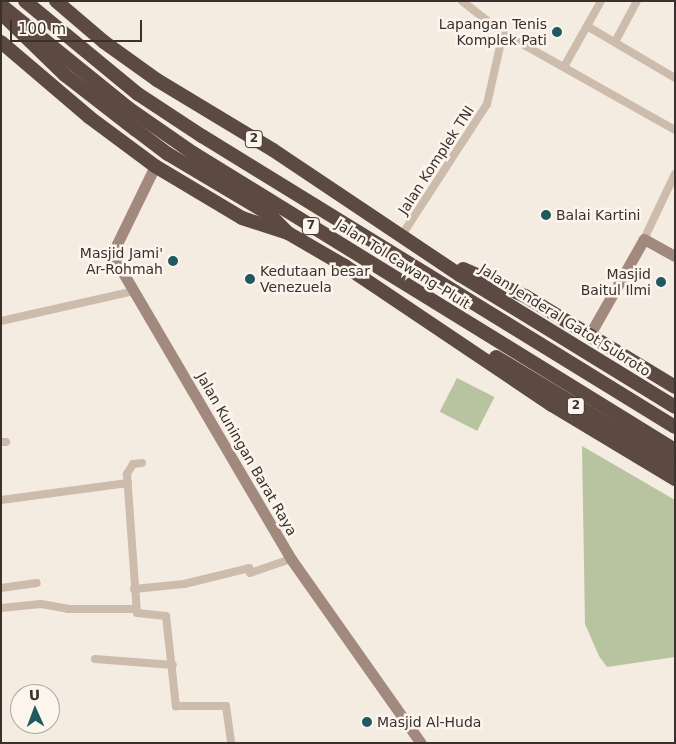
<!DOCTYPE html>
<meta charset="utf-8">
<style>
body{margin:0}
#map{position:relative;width:676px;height:744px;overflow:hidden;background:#f4ebe1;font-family:"DejaVu Sans",sans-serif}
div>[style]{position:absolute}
.green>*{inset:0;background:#b8c4a0;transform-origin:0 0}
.street>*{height:8px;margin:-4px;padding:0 4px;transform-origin:4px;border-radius:4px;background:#cdbbac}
.secondary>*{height:11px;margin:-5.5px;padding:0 5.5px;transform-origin:5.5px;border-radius:5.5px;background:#a18a7d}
.highway>*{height:14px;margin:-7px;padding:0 7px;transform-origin:7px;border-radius:7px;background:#5c4a42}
.dots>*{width:14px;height:14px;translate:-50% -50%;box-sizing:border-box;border:2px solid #fbf5ee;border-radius:50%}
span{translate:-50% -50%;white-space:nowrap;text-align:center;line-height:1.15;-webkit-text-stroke:5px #fbf5ee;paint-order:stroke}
.shield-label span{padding:1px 4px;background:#fbf5ee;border:1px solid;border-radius:4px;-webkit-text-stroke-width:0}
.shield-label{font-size:12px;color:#3b302b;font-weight:700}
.poi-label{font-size:14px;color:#3b302b}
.right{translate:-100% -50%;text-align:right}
.left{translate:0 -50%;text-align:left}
.street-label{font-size:14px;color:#3b302b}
.frame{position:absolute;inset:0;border:2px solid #3b302b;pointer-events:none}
.north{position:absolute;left:10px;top:684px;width:50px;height:50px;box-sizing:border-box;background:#fbf5ee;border:1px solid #aea6a0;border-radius:50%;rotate:358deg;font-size:14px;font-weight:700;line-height:20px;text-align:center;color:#3b302b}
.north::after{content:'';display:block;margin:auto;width:18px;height:22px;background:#1f5a5e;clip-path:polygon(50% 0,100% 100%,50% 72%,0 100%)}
.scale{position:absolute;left:10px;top:20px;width:132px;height:22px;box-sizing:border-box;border:2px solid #3b302b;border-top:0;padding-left:6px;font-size:15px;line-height:18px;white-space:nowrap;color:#3b302b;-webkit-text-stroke:4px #fbf5ee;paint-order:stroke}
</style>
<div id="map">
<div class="green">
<i style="left:457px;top:378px;width:42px;height:38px;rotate:27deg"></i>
<i style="clip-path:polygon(582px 446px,675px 500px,675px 657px,607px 667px,599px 656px,585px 624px)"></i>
</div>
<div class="street">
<i style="left:462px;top:1px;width:52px;rotate:38deg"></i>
<i style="left:503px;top:33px;width:197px;rotate:29.4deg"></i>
<i style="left:587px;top:26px;width:102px;rotate:30.6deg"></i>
<i style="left:615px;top:42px;width:47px;rotate:-61.8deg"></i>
<i style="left:565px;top:65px;width:73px;rotate:-60.6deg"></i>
<i style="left:402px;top:235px;width:156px;rotate:-57deg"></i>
<i style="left:487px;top:104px;width:73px;rotate:-77.3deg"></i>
<i style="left:644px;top:239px;width:72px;rotate:-64.5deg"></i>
<i style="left:1px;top:321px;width:136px;rotate:-12.7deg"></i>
<i style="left:1px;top:442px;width:5px"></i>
<i style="left:142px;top:463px;width:9px;rotate:174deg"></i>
<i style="left:133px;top:464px;width:12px;rotate:121deg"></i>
<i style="left:127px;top:474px;width:139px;rotate:85.9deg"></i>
<i style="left:137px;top:613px;width:29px;rotate:6deg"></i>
<i style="left:166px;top:616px;width:91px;rotate:83.7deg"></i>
<i style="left:176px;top:706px;width:50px"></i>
<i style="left:226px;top:706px;width:37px;rotate:82deg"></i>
<i style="left:1px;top:500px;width:128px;rotate:-7.6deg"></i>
<i style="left:1px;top:588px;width:36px;rotate:-8deg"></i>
<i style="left:134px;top:589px;width:50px;rotate:-5.7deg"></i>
<i style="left:184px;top:584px;width:67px;rotate:-13.8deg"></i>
<i style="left:249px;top:568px;width:5px;rotate:79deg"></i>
<i style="left:250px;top:573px;width:43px;rotate:-18.9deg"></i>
<i style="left:1px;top:608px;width:40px;rotate:-5.7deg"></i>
<i style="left:41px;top:604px;width:27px;rotate:10deg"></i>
<i style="left:68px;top:609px;width:68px"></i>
<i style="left:95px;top:659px;width:78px;rotate:4.4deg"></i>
</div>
<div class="secondary">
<i style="left:155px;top:166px;width:98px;rotate:116deg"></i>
<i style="left:112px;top:254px;width:354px;rotate:59.6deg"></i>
<i style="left:291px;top:559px;width:225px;rotate:54.8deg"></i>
<i style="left:590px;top:334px;width:109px;rotate:-60.4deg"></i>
<i style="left:644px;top:239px;width:35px;rotate:29deg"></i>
</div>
<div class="highway">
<i style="left:25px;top:1px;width:146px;rotate:39.5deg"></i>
<i style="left:138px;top:94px;width:77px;rotate:33.3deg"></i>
<i style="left:202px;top:136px;width:555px;rotate:31.6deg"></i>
<i style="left:56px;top:1px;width:63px;rotate:40.5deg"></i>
<i style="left:104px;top:42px;width:65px;rotate:35.6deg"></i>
<i style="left:157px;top:80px;width:135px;rotate:31.1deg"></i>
<i style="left:273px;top:150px;width:225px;rotate:33.8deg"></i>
<i style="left:460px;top:275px;width:252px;rotate:31.5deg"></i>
<i style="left:1px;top:5px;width:164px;rotate:39deg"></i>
<i style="left:128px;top:108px;width:79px;rotate:34.7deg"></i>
<i style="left:193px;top:153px;width:566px;rotate:31.64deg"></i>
<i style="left:2px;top:14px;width:88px;rotate:44.1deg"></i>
<i style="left:65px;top:75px;width:90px;rotate:37.8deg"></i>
<i style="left:136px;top:130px;width:40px;rotate:37deg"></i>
<i style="left:168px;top:154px;width:117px;rotate:30.7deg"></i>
<i style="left:269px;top:214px;width:27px;rotate:45deg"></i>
<i style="left:1px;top:42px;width:116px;rotate:40.4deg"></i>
<i style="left:89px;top:117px;width:82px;rotate:36.6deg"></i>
<i style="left:155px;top:166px;width:101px;rotate:30.9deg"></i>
<i style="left:242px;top:218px;width:48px;rotate:18.1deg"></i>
<i style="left:288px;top:233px;width:66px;rotate:30.1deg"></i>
<i style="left:345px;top:266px;width:249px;rotate:33.9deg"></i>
<i style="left:552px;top:405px;width:144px;rotate:31deg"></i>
<i style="left:463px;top:269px;width:68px;rotate:23.5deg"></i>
<i style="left:525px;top:296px;width:175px;rotate:31.2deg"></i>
<i style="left:496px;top:357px;width:209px;rotate:31.1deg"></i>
</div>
<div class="dots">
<i style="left:557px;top:32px;background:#1f5a5e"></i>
<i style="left:546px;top:215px;background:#1f5a5e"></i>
<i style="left:173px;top:261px;background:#1f5a5e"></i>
<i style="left:250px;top:279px;background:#1f5a5e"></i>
<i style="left:661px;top:282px;background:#1f5a5e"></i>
<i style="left:367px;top:722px;background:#1f5a5e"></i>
</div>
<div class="shield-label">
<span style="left:254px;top:139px">2</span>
<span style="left:311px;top:226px">7</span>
<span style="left:576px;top:406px">2</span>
</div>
<div class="poi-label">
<span class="right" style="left:547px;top:32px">Lapangan Tenis<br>Komplek Pati</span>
<span class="left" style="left:556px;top:215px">Balai Kartini</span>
<span class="right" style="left:163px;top:261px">Masjid Jami'<br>Ar-Rohmah</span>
<span class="left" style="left:260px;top:279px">Kedutaan besar<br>Venezuela</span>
<span class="right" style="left:651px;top:282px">Masjid<br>Baitul Ilmi</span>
<span class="left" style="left:377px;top:722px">Masjid Al-Huda</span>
</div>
<div class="street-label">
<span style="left:436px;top:160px;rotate:-57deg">Jalan Komplek TNI</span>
<span style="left:403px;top:264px;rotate:32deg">Jalan Tol Cawang–Pluit</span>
<span style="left:565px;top:320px;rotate:32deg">Jalan Jenderal Gatot Subroto</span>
<span style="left:247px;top:454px;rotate:60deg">Jalan Kuningan Barat Raya</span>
</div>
<div class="frame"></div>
<div class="north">U</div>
<div class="scale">100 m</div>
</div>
